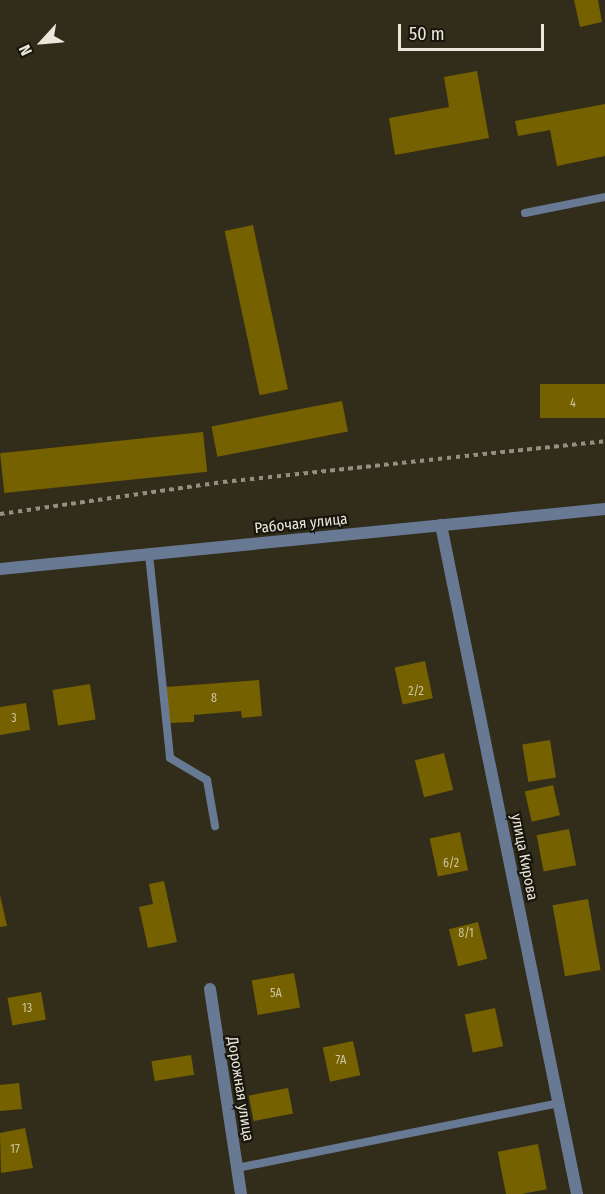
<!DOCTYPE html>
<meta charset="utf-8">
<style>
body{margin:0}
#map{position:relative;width:605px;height:1194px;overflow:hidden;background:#322d1a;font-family:"Fira Sans Condensed",sans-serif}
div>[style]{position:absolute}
.building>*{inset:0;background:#756100;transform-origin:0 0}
.path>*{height:4px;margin-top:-2px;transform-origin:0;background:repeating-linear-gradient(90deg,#949081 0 4.5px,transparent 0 9px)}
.service>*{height:8px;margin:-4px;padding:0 4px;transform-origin:4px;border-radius:4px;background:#687994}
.minor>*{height:12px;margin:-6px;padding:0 6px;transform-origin:6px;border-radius:6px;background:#687994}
.tertiary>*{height:12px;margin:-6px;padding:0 6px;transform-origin:6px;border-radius:6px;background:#687994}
span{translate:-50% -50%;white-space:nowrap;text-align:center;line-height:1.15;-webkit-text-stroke:4.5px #18160d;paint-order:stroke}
.number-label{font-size:12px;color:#cdc6a4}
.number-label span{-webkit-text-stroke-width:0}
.street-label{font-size:15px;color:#eae7db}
.north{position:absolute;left:12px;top:12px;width:60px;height:60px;-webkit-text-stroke:4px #18160d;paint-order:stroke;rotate:244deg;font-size:16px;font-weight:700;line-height:24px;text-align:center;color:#eae7db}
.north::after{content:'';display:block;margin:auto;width:21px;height:27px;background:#eae7db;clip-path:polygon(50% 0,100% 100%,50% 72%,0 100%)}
.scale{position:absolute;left:398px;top:24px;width:146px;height:27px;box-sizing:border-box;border:3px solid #eae7db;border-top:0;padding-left:8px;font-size:18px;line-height:21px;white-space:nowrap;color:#eae7db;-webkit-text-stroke:4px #18160d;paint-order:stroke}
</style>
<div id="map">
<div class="building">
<i style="clip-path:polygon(574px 0,598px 0,602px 22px,580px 27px)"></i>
<i style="clip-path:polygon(477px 71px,489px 138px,395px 155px,389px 118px,449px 107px,444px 77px)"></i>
<i style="clip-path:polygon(605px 104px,605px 156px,557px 166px,550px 130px,518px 136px,515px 121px)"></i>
<i style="left:253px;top:225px;width:168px;height:29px;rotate:78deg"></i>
<i style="left:605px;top:384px;width:34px;height:65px;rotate:90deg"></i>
<i style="left:342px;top:401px;width:31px;height:133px;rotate:79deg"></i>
<i style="left:203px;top:432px;width:40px;height:204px;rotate:84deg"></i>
<i style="left:425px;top:661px;width:38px;height:31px;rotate:78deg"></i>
<i style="clip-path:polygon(259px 680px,262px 716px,242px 718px,241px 711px,194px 715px,194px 722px,169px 723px,166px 687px)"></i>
<i style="left:90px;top:684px;width:36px;height:38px;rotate:81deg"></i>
<i style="clip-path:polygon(26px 703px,30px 730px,0 735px,0 707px)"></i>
<i style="left:550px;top:740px;width:38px;height:28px;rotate:81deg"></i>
<i style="left:444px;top:753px;width:38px;height:30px;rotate:76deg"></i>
<i style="left:553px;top:785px;width:31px;height:29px;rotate:77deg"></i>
<i style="left:569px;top:829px;width:37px;height:33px;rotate:79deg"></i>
<i style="left:460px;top:832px;width:39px;height:31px;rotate:78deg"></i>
<i style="clip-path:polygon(164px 881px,177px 942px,148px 948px,139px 907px,153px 904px,149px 884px)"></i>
<i style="clip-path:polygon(0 895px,7px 926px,0 927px)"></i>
<i style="left:588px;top:899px;width:72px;height:36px;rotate:80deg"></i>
<i style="left:478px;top:922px;width:38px;height:30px;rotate:76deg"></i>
<i style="left:294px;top:973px;width:35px;height:43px;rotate:80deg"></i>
<i style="left:41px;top:992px;width:28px;height:34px;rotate:80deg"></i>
<i style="left:495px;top:1008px;width:39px;height:31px;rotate:78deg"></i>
<i style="left:353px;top:1041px;width:35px;height:31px;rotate:78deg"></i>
<i style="left:191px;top:1055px;width:20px;height:40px;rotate:81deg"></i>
<i style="clip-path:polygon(19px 1083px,22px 1109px,0 1111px,0 1085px)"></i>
<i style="left:288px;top:1088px;width:26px;height:40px;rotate:79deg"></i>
<i style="clip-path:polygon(25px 1128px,33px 1168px,1px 1173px,0 1133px)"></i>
<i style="left:538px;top:1144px;width:46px;height:41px;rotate:79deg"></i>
</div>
<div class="path">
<i style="left:0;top:514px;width:225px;rotate:-8.2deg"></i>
<i style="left:223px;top:482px;width:384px;rotate:-6.1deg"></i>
</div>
<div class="service">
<i style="left:525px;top:213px;width:82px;rotate:-11.3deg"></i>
<i style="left:149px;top:554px;width:205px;rotate:84.1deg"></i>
<i style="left:170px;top:758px;width:43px;rotate:30.7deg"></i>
<i style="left:207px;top:780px;width:47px;rotate:80.1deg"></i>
<i style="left:237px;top:1168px;width:328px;rotate:-11.4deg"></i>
</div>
<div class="minor">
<i style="left:441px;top:525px;width:683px;rotate:78.51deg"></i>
<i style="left:210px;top:989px;width:207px;rotate:81.4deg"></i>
</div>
<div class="tertiary">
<i style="left:0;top:569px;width:608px;rotate:-5.66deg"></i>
</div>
<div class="number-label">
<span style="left:573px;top:404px">4</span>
<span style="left:416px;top:692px">2/2</span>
<span style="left:214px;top:699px">8</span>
<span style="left:14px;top:719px">3</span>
<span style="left:451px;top:864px">6/2</span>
<span style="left:466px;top:934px">8/1</span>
<span style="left:276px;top:994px">5А</span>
<span style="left:27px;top:1009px">13</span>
<span style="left:341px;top:1061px">7А</span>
<span style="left:15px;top:1150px">17</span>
</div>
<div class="street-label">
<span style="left:301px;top:524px;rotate:-6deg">Рабочая улица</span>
<span style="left:524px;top:857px;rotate:79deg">улица Кирова</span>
<span style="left:240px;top:1089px;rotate:81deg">Дорожная улица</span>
</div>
<div class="north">N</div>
<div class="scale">50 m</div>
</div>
